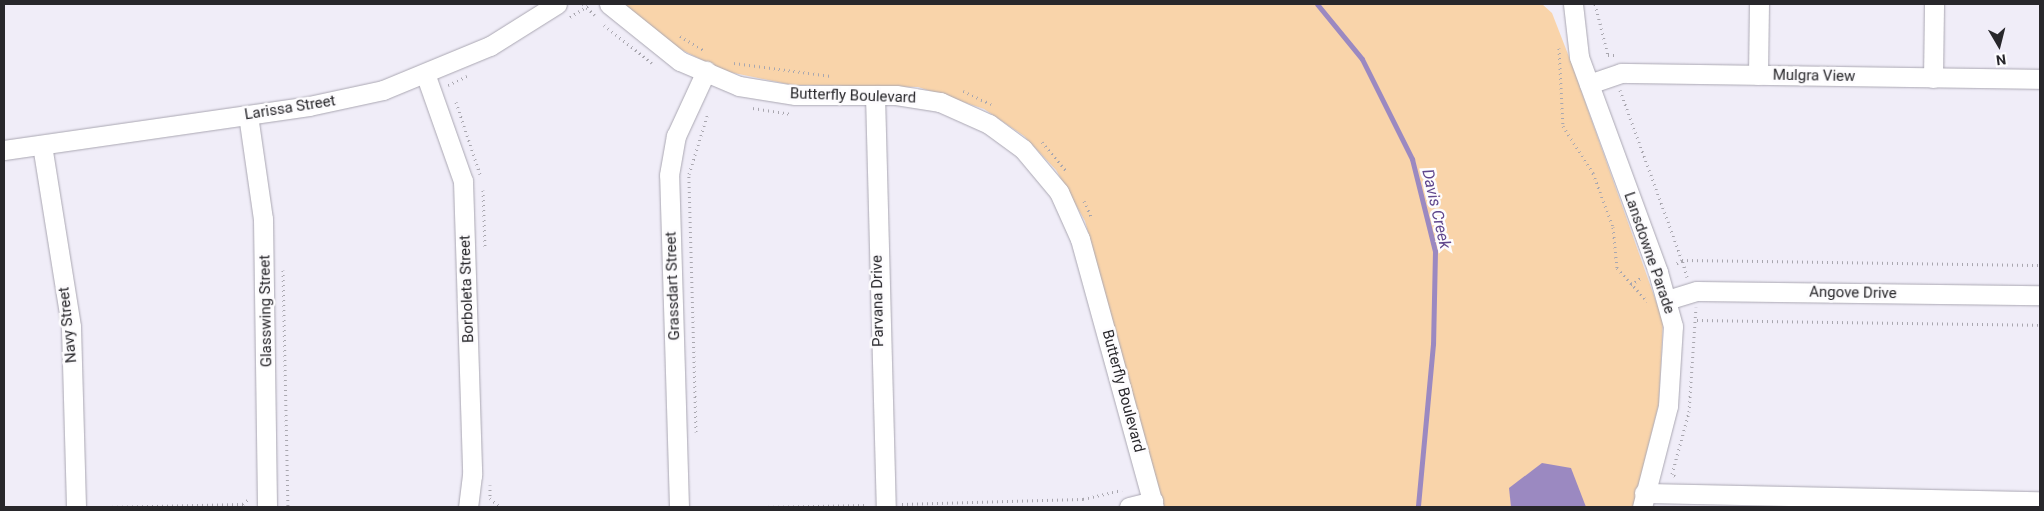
<!DOCTYPE html>
<style>
body{margin:0}
#map{position:relative;width:2044px;height:511px;overflow:hidden;background:#f0edf8;font-family:Roboto,sans-serif}
div>[style]{position:absolute}
.green>*{inset:0;background:#f9d4aa}
.water>*{inset:0;background:#9b89c1}
.stream>*{height:5px;margin:-2.5px;padding:0 2.5px;transform-origin:2.5px;border-radius:2.5px;background:#9b89c1}
.path>*{height:3px;margin-top:-1.5px;transform-origin:0;background:repeating-linear-gradient(90deg,#a9a7af 0 1px,transparent 0 5px)}
.roads{filter:drop-shadow(0 0 1px #aaa7b2) drop-shadow(0 0 1px #aaa7b2)}
.minor>*{height:19px;margin:-9.5px;padding:0 9.5px;transform-origin:9.5px;border-radius:9.5px;background:#fff}
span{translate:-50% -50%;white-space:nowrap;text-align:center;line-height:1.15;-webkit-text-stroke:5px #fdfcfe;paint-order:stroke}
.street-label{font-size:15px;color:#28272b}
.water-label{font-size:16px;color:#60478d;font-style:italic}
.frame{position:absolute;inset:0;border:5px solid #28272b;pointer-events:none}
.north{position:absolute;left:1974px;top:20px;width:50px;height:50px;-webkit-text-stroke:4px #fdfcfe;paint-order:stroke;rotate:172deg;font-size:14px;font-weight:700;line-height:20px;text-align:center;color:#28272b}
.north::after{content:'';display:block;margin:auto;width:18px;height:22px;background:#28272b;clip-path:polygon(50% 0,100% 100%,50% 72%,0 100%)}
</style>
<div id="map">
<div class="green">
<i style="clip-path:polygon(623px 4px,1542px 4px,1552px 13px,1571px 62px,1663px 321px,1659px 403px,1633px 507px,1164px 507px,1085px 221px,1056px 170px,1024px 136px,984px 109px,918px 87px,792px 85px,724px 71px,668px 43px)"></i>
</div>
<div class="water">
<i style="clip-path:polygon(1542px 463px,1571px 468px,1586px 507px,1511px 507px,1509px 488px)"></i>
</div>
<div class="stream">
<i style="left:1317px;top:4px;width:71px;rotate:50.7deg"></i>
<i style="left:1362px;top:59px;width:112px;rotate:63.4deg"></i>
<i style="left:1412px;top:159px;width:95px;rotate:76deg"></i>
<i style="left:1435px;top:251px;width:93px;rotate:91.2deg"></i>
<i style="left:1433px;top:344px;width:164px;rotate:95.3deg"></i>
</div>
<div class="path">
<i style="left:583px;top:4px;width:16px;rotate:43deg"></i>
<i style="left:1595px;top:4px;width:53px;rotate:75.7deg"></i>
<i style="left:570px;top:17px;width:25px;rotate:-32deg"></i>
<i style="left:604px;top:25px;width:61px;rotate:38.4deg"></i>
<i style="left:680px;top:36px;width:29px;rotate:31deg"></i>
<i style="left:1559px;top:48px;width:78px;rotate:87.1deg"></i>
<i style="left:1563px;top:126px;width:56px;rotate:57.4deg"></i>
<i style="left:1593px;top:173px;width:58px;rotate:69.7deg"></i>
<i style="left:1613px;top:227px;width:41px;rotate:84.4deg"></i>
<i style="left:1617px;top:268px;width:45px;rotate:47.7deg"></i>
<i style="left:1608px;top:55px;width:9px"></i>
<i style="left:734px;top:63px;width:98px;rotate:7.6deg"></i>
<i style="left:448px;top:85px;width:21px;rotate:-25deg"></i>
<i style="left:1620px;top:90px;width:181px;rotate:70deg"></i>
<i style="left:1682px;top:260px;width:9px;rotate:148deg"></i>
<i style="left:963px;top:91px;width:31px;rotate:25deg"></i>
<i style="left:456px;top:102px;width:76px;rotate:71.6deg"></i>
<i style="left:753px;top:108px;width:39px;rotate:9deg"></i>
<i style="left:1042px;top:142px;width:39px;rotate:50deg"></i>
<i style="left:483px;top:190px;width:58px;rotate:88deg"></i>
<i style="left:1084px;top:201px;width:19px;rotate:65deg"></i>
<i style="left:283px;top:270px;width:237px;rotate:88.8deg"></i>
<i style="left:1687px;top:277px;width:18px;rotate:-106deg"></i>
<i style="left:1682px;top:260px;width:358px;rotate:0.8deg"></i>
<i style="left:1631px;top:285px;width:14px;rotate:-36deg"></i>
<i style="left:1697px;top:320px;width:343px;rotate:0.8deg"></i>
<i style="left:696px;top:432px;width:258px;rotate:-91.6deg"></i>
<i style="left:689px;top:174px;width:64px;rotate:-72.7deg"></i>
<i style="left:1675px;top:476px;width:4px;rotate:-146deg"></i>
<i style="left:1672px;top:474px;width:64px;rotate:-74.7deg"></i>
<i style="left:1689px;top:412px;width:105px;rotate:-86.2deg"></i>
<i style="left:490px;top:485px;width:13px;rotate:90deg"></i>
<i style="left:490px;top:498px;width:13px;rotate:42deg"></i>
<i style="left:902px;top:504px;width:181px;rotate:-1.6deg"></i>
<i style="left:1083px;top:499px;width:40px;rotate:-13deg"></i>
<i style="left:107px;top:507px;width:136px;rotate:-1.3deg"></i>
<i style="left:243px;top:504px;width:8px;rotate:-40deg"></i>
<i style="left:763px;top:507px;width:105px;rotate:-1.1deg"></i>
</div>
<div class="roads">
<div class="minor">
<i style="left:609px;top:4px;width:91px;rotate:38.8deg"></i>
<i style="left:680px;top:61px;width:64px;rotate:23deg"></i>
<i style="left:739px;top:86px;width:57px;rotate:9.1deg"></i>
<i style="left:795px;top:95px;width:101px"></i>
<i style="left:896px;top:95px;width:45px;rotate:9deg"></i>
<i style="left:940px;top:102px;width:54px;rotate:24.2deg"></i>
<i style="left:989px;top:124px;width:42px;rotate:36.3deg"></i>
<i style="left:1023px;top:149px;width:56px;rotate:50.1deg"></i>
<i style="left:1059px;top:192px;width:51px;rotate:65.9deg"></i>
<i style="left:1080px;top:239px;width:278px;rotate:74.6deg"></i>
<i style="left:1573px;top:4px;width:53px;rotate:83.5deg"></i>
<i style="left:1579px;top:57px;width:229px;rotate:69.8deg"></i>
<i style="left:1658px;top:272px;width:56px;rotate:74.5deg"></i>
<i style="left:1673px;top:326px;width:80px;rotate:93.6deg"></i>
<i style="left:1668px;top:406px;width:104px;rotate:104.4deg"></i>
<i style="left:1758px;top:75px;width:71px;rotate:-89.2deg"></i>
<i style="left:426px;top:76px;width:111px;rotate:70.6deg"></i>
<i style="left:463px;top:181px;width:294px;rotate:88.2deg"></i>
<i style="left:472px;top:475px;width:32px;rotate:97deg"></i>
<i style="left:1933px;top:78px;width:74px;rotate:-89.2deg"></i>
<i style="left:1589px;top:84px;width:34px;rotate:-19deg"></i>
<i style="left:1621px;top:73px;width:419px;rotate:0.8deg"></i>
<i style="left:875px;top:95px;width:412px;rotate:88.5deg"></i>
<i style="left:248px;top:115px;width:105px;rotate:81.8deg"></i>
<i style="left:263px;top:219px;width:288px;rotate:89.2deg"></i>
<i style="left:42px;top:145px;width:184px;rotate:80.9deg"></i>
<i style="left:71px;top:327px;width:180px;rotate:88.4deg"></i>
<i style="left:4px;top:150px;width:308px;rotate:-8.2deg"></i>
<i style="left:309px;top:106px;width:76px;rotate:-12.2deg"></i>
<i style="left:383px;top:90px;width:116px;rotate:-22.4deg"></i>
<i style="left:490px;top:46px;width:79px;rotate:-32.1deg"></i>
<i style="left:1667px;top:300px;width:31px;rotate:-17deg"></i>
<i style="left:1697px;top:291px;width:343px;rotate:0.7deg"></i>
<i style="left:1644px;top:493px;width:396px;rotate:1.2deg"></i>
<i style="left:679px;top:507px;width:332px;rotate:-91.7deg"></i>
<i style="left:669px;top:175px;width:40px;rotate:-80deg"></i>
<i style="left:676px;top:136px;width:72px;rotate:-65.2deg"></i>
<i style="left:1129px;top:507px;width:25px;rotate:-14deg"></i>
</div>
</div>
<div class="street-label">
<span style="left:1814px;top:76px;rotate:1deg">Mulgra View</span>
<span style="left:853px;top:96px;rotate:2deg">Butterfly Boulevard</span>
<span style="left:290px;top:108px;rotate:-9deg">Larissa Street</span>
<span style="left:1649px;top:253px;rotate:71deg">Lansdowne Parade</span>
<span style="left:673px;top:286px;rotate:-92deg">Grassdart Street</span>
<span style="left:467px;top:289px;rotate:-92deg">Borboleta Street</span>
<span style="left:1853px;top:293px;rotate:1deg">Angove Drive</span>
<span style="left:878px;top:301px;rotate:-91deg">Parvana Drive</span>
<span style="left:266px;top:311px;rotate:-91deg">Glasswing Street</span>
<span style="left:68px;top:325px;rotate:-96deg">Navy Street</span>
<span style="left:1123px;top:391px;rotate:75deg">Butterfly Boulevard</span>
</div>
<div class="water-label">
<span style="left:1436px;top:209px;rotate:77deg">Davis Creek</span>
</div>
<div class="frame"></div>
<div class="north">N</div>
</div>
